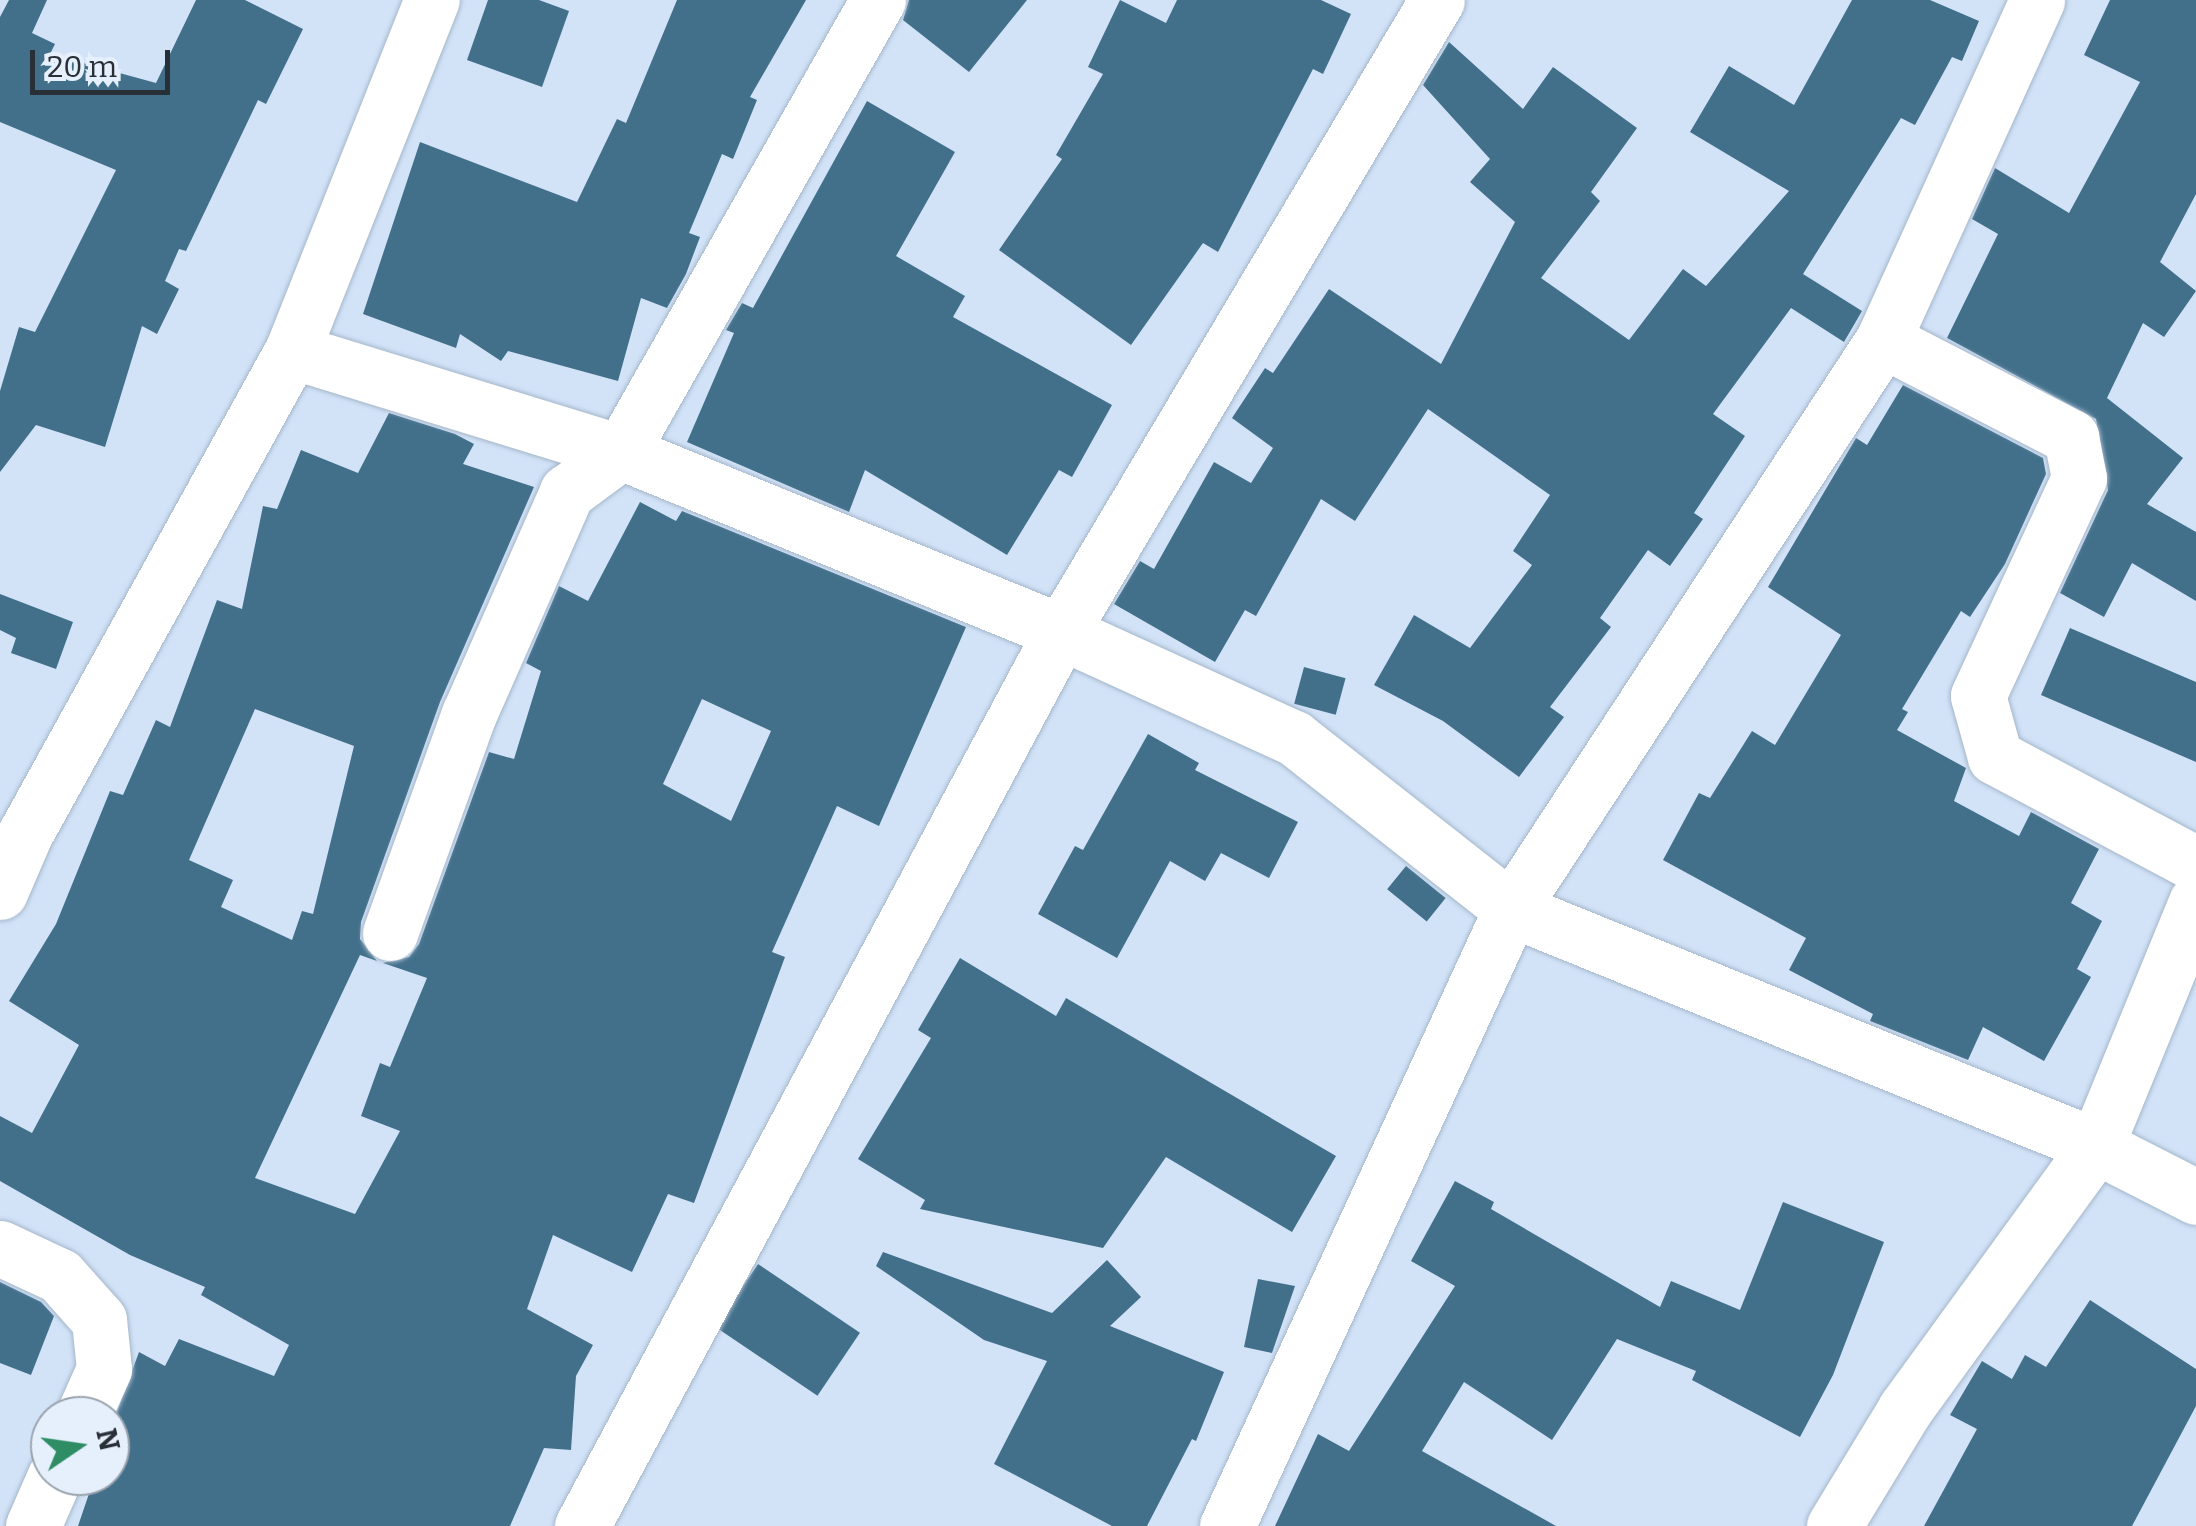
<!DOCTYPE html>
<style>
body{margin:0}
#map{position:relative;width:2196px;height:1526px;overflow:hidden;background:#d2e3f8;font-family:Bitter,serif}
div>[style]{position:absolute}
.building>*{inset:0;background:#42708b;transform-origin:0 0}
.roads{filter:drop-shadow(0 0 2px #a5b6ca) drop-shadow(0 0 2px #a5b6ca)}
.minor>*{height:55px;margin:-27.5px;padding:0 27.5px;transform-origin:27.5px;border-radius:27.5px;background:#fff}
span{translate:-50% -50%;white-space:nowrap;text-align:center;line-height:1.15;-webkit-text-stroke:10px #e5f0fc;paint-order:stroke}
.north{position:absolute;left:30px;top:1396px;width:100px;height:100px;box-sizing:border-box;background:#e5f0fc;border:2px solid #9aa3ad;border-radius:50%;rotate:77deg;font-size:28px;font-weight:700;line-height:40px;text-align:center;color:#292f37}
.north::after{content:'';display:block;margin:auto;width:35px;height:45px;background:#2f8d66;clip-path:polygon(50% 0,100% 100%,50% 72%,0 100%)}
.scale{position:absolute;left:30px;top:50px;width:140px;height:45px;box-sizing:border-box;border:5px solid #292f37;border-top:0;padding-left:12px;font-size:30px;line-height:35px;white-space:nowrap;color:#292f37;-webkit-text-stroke:8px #e5f0fc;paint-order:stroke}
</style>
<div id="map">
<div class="building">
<i style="clip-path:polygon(9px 0,47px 0,32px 33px,55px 44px,50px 54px,156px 83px,196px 0,245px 0,303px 29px,266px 104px,258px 100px,186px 251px,179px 249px,165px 281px,179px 289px,157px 334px,142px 326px,105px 447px,36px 425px,0 472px,0 391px,19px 327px,35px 332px,116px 170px,0 122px,0 17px)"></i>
<i style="clip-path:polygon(488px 0,539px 0,569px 11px,542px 87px,467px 60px)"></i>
<i style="clip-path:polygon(677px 0,806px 0,750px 97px,757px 100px,733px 159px,722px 154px,689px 233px,700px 237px,686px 274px,667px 308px,641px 298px,618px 381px,508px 351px,501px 361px,460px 334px,456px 348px,363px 314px,420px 142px,577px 202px,617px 119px,626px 123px)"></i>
<i style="clip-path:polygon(909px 0,1027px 0,969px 72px,903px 20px)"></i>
<i style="clip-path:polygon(1120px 0,1166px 23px,1177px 0,1321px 0,1351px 14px,1323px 74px,1313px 69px,1218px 252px,1203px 243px,1131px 345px,999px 250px,1062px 159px,1056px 155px,1103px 74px,1088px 67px)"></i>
<i style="clip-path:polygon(1852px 0,1930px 0,1979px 21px,1962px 61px,1952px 57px,1915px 125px,1901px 118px,1803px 274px,1862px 311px,1844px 342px,1791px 308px,1713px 414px,1745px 436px,1694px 513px,1703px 519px,1670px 566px,1648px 550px,1600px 618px,1611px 627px,1550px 707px,1564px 717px,1519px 777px,1443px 721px,1374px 685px,1414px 615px,1470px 648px,1532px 565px,1513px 551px,1550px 495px,1428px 409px,1355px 521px,1321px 499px,1256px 616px,1245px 610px,1215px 662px,1114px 604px,1140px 561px,1154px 569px,1214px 462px,1251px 483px,1273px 448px,1232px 418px,1265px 368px,1273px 373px,1329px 289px,1441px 364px,1515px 222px,1470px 182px,1490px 159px,1423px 85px,1449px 42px,1523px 109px,1553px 67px,1637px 128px,1591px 192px,1600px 201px,1541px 278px,1629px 340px,1683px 269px,1706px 286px,1789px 191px,1690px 132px,1729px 66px,1794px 105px)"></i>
<i style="clip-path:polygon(2110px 0,2196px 0,2196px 194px,2160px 262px,2196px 291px,2164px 337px,2143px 323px,2107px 398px,2183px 458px,2147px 504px,2196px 532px,2196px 601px,2132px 563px,2104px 617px,2060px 593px,2108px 490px,2096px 419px,1947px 338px,1998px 234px,1972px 219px,1995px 168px,2069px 213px,2140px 82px,2084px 55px)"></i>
<i style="clip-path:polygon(867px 101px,955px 152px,896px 256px,965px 296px,953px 317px,1112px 405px,1072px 477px,1059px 470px,1007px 555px,865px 470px,849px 512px,687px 442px,734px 333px,726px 330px,742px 303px,753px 308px)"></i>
<i style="clip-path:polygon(1903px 385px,2043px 458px,2046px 474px,2005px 564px,1970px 617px,1961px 611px,1902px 709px,1908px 712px,1897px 730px,1966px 768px,1954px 801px,2019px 836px,2031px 812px,2099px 849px,2071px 903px,2102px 921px,2077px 969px,2091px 977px,2044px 1061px,1983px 1027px,1968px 1060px,1870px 1021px,1873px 1014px,1789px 970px,1806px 938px,1663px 860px,1699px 793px,1710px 798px,1752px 731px,1775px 745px,1841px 635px,1768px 587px,1856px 438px,1867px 445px)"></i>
<i style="clip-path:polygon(evenodd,389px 413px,455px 434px,474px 444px,463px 464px,534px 487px,440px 702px,361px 922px,360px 939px,377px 961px,360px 955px,255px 1178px,355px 1214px,400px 1131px,361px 1116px,380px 1063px,390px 1067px,427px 978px,383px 963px,409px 957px,419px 944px,489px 752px,514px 759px,541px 671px,526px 663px,559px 586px,588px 601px,640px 502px,676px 521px,682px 511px,966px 627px,879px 826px,837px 806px,772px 952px,785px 957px,694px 1203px,668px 1194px,632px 1272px,553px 1235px,527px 1309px,593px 1345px,576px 1376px,571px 1450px,544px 1448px,510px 1526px,78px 1526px,95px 1476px,110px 1476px,110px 1431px,139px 1352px,165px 1366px,179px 1339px,274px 1376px,289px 1345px,201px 1295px,205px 1287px,130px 1255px,0 1181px,0 1116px,32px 1133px,79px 1045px,9px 1001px,56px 924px,110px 791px,123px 795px,156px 720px,170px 727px,217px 600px,242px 609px,263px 506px,277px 509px,301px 450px,358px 473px,389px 413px,702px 699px,771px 731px,731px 821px,663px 784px,702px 699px,389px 413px,255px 709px,354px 746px,313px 914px,302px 911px,292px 940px,221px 907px,233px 880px,189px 860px,255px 709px)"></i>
<i style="clip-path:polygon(0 594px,73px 622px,56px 669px,11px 653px,16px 638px,0 630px)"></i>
<i style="clip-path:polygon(2070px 628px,2196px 682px,2196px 762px,2041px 695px)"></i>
<i style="left:1304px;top:667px;width:43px;height:38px;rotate:15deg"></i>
<i style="clip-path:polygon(1148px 734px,1199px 763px,1195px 770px,1298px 822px,1269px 878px,1221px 853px,1205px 881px,1170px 861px,1117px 958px,1038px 914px,1075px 846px,1083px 850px)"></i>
<i style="left:1406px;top:866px;width:51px;height:30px;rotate:39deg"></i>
<i style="clip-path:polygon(960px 958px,1056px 1016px,1066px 998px,1336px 1156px,1292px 1232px,1166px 1157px,1103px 1248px,920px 1209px,925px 1200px,858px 1159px,931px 1038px,918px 1030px)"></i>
<i style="clip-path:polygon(1455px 1181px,1494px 1202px,1491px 1209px,1660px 1307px,1671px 1281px,1740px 1310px,1783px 1202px,1884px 1242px,1833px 1375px,1800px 1437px,1692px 1380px,1696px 1371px,1617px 1339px,1552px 1440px,1464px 1382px,1422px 1451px,1556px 1526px,1275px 1526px,1318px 1434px,1349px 1451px,1455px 1286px,1411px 1261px)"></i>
<i style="clip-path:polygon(883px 1252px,1052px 1313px,1107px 1260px,1141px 1297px,1110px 1326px,1224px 1372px,1196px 1441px,1192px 1439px,1147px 1526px,1112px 1526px,994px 1464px,1047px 1361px,984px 1340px,876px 1266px)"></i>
<i style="left:758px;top:1264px;width:123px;height:76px;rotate:34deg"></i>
<i style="clip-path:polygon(1258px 1279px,1295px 1286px,1272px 1353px,1244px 1347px)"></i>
<i style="clip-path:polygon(0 1282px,41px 1302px,54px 1316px,31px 1375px,0 1363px)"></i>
<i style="clip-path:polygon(2090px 1300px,2196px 1369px,2196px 1406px,2132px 1526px,1924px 1526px,1977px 1429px,1950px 1415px,1982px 1361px,2012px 1379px,2025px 1355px,2046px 1367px)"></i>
</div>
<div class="roads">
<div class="minor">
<i style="left:1883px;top:340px;width:212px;rotate:27.3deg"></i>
<i style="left:2071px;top:437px;width:42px;rotate:79deg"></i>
<i style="left:2079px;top:478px;width:240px;rotate:114.9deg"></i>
<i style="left:1978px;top:696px;width:63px;rotate:74.4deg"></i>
<i style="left:1995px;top:757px;width:228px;rotate:28deg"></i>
<i style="left:292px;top:351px;width:344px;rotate:17.1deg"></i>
<i style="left:621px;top:452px;width:475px;rotate:22.2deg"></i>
<i style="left:1061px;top:632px;width:256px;rotate:24.5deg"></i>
<i style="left:1294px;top:738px;width:276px;rotate:38.2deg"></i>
<i style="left:1511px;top:909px;width:631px;rotate:22.05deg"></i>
<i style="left:2096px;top:1146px;width:112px;rotate:27deg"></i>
<i style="left:0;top:892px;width:63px;rotate:-66.7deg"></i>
<i style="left:25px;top:834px;width:552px;rotate:-61.07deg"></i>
<i style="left:292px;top:351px;width:378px;rotate:-68.3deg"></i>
<i style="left:390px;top:933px;width:233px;rotate:-70.2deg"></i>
<i style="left:469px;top:714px;width:243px;rotate:-66.2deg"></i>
<i style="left:567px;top:492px;width:67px;rotate:-36.5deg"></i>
<i style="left:621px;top:452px;width:520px;rotate:-60.38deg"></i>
<i style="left:0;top:1248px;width:66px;rotate:25deg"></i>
<i style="left:60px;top:1276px;width:59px;rotate:48.4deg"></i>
<i style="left:99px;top:1320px;width:49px;rotate:84.2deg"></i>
<i style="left:104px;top:1369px;width:51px;rotate:114.1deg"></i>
<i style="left:33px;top:1526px;width:55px;rotate:-66.3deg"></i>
<i style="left:582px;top:1526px;width:1014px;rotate:-61.82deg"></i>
<i style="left:1061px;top:632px;width:735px;rotate:-59.25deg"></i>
<i style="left:1227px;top:1526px;width:679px;rotate:-65.28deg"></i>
<i style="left:1511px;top:909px;width:680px;rotate:-56.82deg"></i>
<i style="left:1883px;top:340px;width:373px;rotate:-65.6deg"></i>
<i style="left:1834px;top:1526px;width:137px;rotate:-58.7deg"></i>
<i style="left:1905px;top:1409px;width:325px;rotate:-54deg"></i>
<i style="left:2096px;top:1146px;width:264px;rotate:-67.7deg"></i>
</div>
</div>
<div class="north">N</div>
<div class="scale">20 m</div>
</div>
